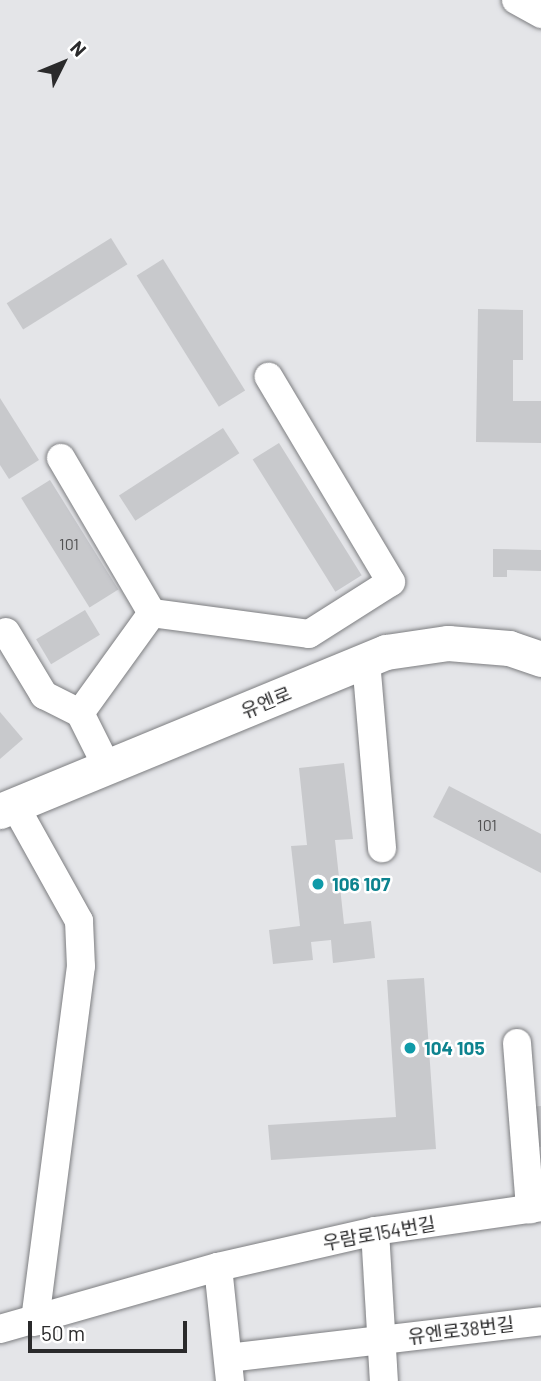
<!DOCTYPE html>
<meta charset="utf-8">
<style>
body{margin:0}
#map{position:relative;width:541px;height:1381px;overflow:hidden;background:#e4e5e8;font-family:Barlow,"Noto Sans KR",sans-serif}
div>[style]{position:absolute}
.building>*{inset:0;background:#c8c9cc;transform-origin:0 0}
.roads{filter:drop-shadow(0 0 2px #7d7e81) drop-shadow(0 0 2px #7d7e81)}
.minor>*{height:28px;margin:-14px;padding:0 14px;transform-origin:14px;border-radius:14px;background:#fff}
.major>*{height:35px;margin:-17.5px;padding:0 17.5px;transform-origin:17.5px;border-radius:17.5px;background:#fff}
.dots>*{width:19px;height:19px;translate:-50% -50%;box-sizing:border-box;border:4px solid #fff;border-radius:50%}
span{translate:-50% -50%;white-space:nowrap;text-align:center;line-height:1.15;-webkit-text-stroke:5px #fff;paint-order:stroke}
.number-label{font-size:16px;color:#525253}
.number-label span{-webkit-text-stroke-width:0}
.street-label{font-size:19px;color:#2a2a2b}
.culture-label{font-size:19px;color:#0d838f;font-weight:700}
.left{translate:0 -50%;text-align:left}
.north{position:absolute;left:28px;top:28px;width:70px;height:70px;-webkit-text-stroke:5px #fff;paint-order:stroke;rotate:47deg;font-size:19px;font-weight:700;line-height:28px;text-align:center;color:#2a2a2b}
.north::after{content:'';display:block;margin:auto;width:24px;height:32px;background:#2a2a2b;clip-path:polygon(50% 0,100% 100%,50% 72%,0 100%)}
.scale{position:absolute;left:28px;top:1321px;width:159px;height:32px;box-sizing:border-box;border:4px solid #2a2a2b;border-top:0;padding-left:9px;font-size:21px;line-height:24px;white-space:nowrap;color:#2a2a2b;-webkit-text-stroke:5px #fff;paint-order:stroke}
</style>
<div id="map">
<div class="building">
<i style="left:111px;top:238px;width:31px;height:123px;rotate:58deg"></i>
<i style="left:163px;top:259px;width:155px;height:31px;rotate:58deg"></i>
<i style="clip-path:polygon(478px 309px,523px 310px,523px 360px,513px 360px,513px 401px,541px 401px,541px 443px,476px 442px)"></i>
<i style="clip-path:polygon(0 398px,39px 460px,9px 479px,0 465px)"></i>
<i style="left:223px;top:428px;width:30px;height:124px;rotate:57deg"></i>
<i style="left:279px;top:443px;width:156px;height:31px;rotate:58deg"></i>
<i style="left:50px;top:480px;width:129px;height:34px;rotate:58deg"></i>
<i style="clip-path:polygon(493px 549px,541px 550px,541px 571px,507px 570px,507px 577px,493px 577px)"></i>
<i style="left:85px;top:610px;width:29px;height:57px;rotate:59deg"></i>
<i style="clip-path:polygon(0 712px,23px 739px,0 759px)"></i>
<i style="clip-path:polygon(344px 763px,353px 839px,335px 840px,344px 924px,371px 921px,375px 958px,333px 963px,331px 940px,311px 942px,313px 960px,273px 964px,269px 930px,300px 926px,291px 846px,307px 845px,299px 768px)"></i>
<i style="clip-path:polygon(449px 786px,541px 834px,541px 873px,433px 817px)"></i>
<i style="clip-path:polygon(424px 978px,436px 1149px,271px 1160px,268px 1125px,396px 1117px,387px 980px)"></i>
<i style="clip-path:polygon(541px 1106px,541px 1147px,532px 1148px,528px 1107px)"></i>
</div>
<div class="roads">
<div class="minor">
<i style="left:516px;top:0;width:29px;rotate:29deg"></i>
<i style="left:61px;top:458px;width:180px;rotate:59.6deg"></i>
<i style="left:6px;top:632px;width:74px;rotate:58.9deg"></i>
<i style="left:44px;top:695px;width:40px;rotate:26.6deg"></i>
<i style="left:366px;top:661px;width:188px;rotate:85.1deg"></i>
<i style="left:107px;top:767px;width:60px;rotate:-116.6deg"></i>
<i style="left:80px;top:713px;width:123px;rotate:-54.2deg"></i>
<i style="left:152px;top:613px;width:158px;rotate:7.6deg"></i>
<i style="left:309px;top:634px;width:97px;rotate:-32.4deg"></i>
<i style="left:391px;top:582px;width:239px;rotate:-120.8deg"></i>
<i style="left:14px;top:804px;width:134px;rotate:60.9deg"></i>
<i style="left:79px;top:921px;width:45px;rotate:87.5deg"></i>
<i style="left:81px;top:966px;width:359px;rotate:97.4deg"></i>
<i style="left:517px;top:1043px;width:167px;rotate:85.5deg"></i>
<i style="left:375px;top:1231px;width:150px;rotate:86.6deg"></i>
<i style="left:218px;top:1267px;width:115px;rotate:84deg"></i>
<i style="left:0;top:1329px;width:227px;rotate:-15.9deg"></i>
<i style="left:218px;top:1267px;width:161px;rotate:-12.9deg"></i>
<i style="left:375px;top:1231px;width:168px;rotate:-8.2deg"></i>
<i style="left:228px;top:1358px;width:315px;rotate:-6.7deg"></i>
</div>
<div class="major">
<i style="left:0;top:811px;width:417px;rotate:-22.4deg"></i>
<i style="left:386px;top:652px;width:63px;rotate:-8.3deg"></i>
<i style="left:448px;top:643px;width:61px;rotate:4.7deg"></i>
<i style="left:509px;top:648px;width:34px;rotate:19deg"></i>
</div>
</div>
<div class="dots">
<i style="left:318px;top:884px;background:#0f9aa8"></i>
<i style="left:410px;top:1048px;background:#0f9aa8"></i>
</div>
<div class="number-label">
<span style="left:69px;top:544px">101</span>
<span style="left:487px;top:825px">101</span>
</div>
<div class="street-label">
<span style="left:266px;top:702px;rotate:-22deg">유엔로</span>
<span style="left:379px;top:1233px;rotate:-10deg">우람로154번길</span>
<span style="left:461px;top:1330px;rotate:-7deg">유엔로38번길</span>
</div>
<div class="culture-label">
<span class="left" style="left:332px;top:884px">106 107</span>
<span class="left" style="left:424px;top:1048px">104 105</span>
</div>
<div class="north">N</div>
<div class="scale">50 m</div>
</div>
